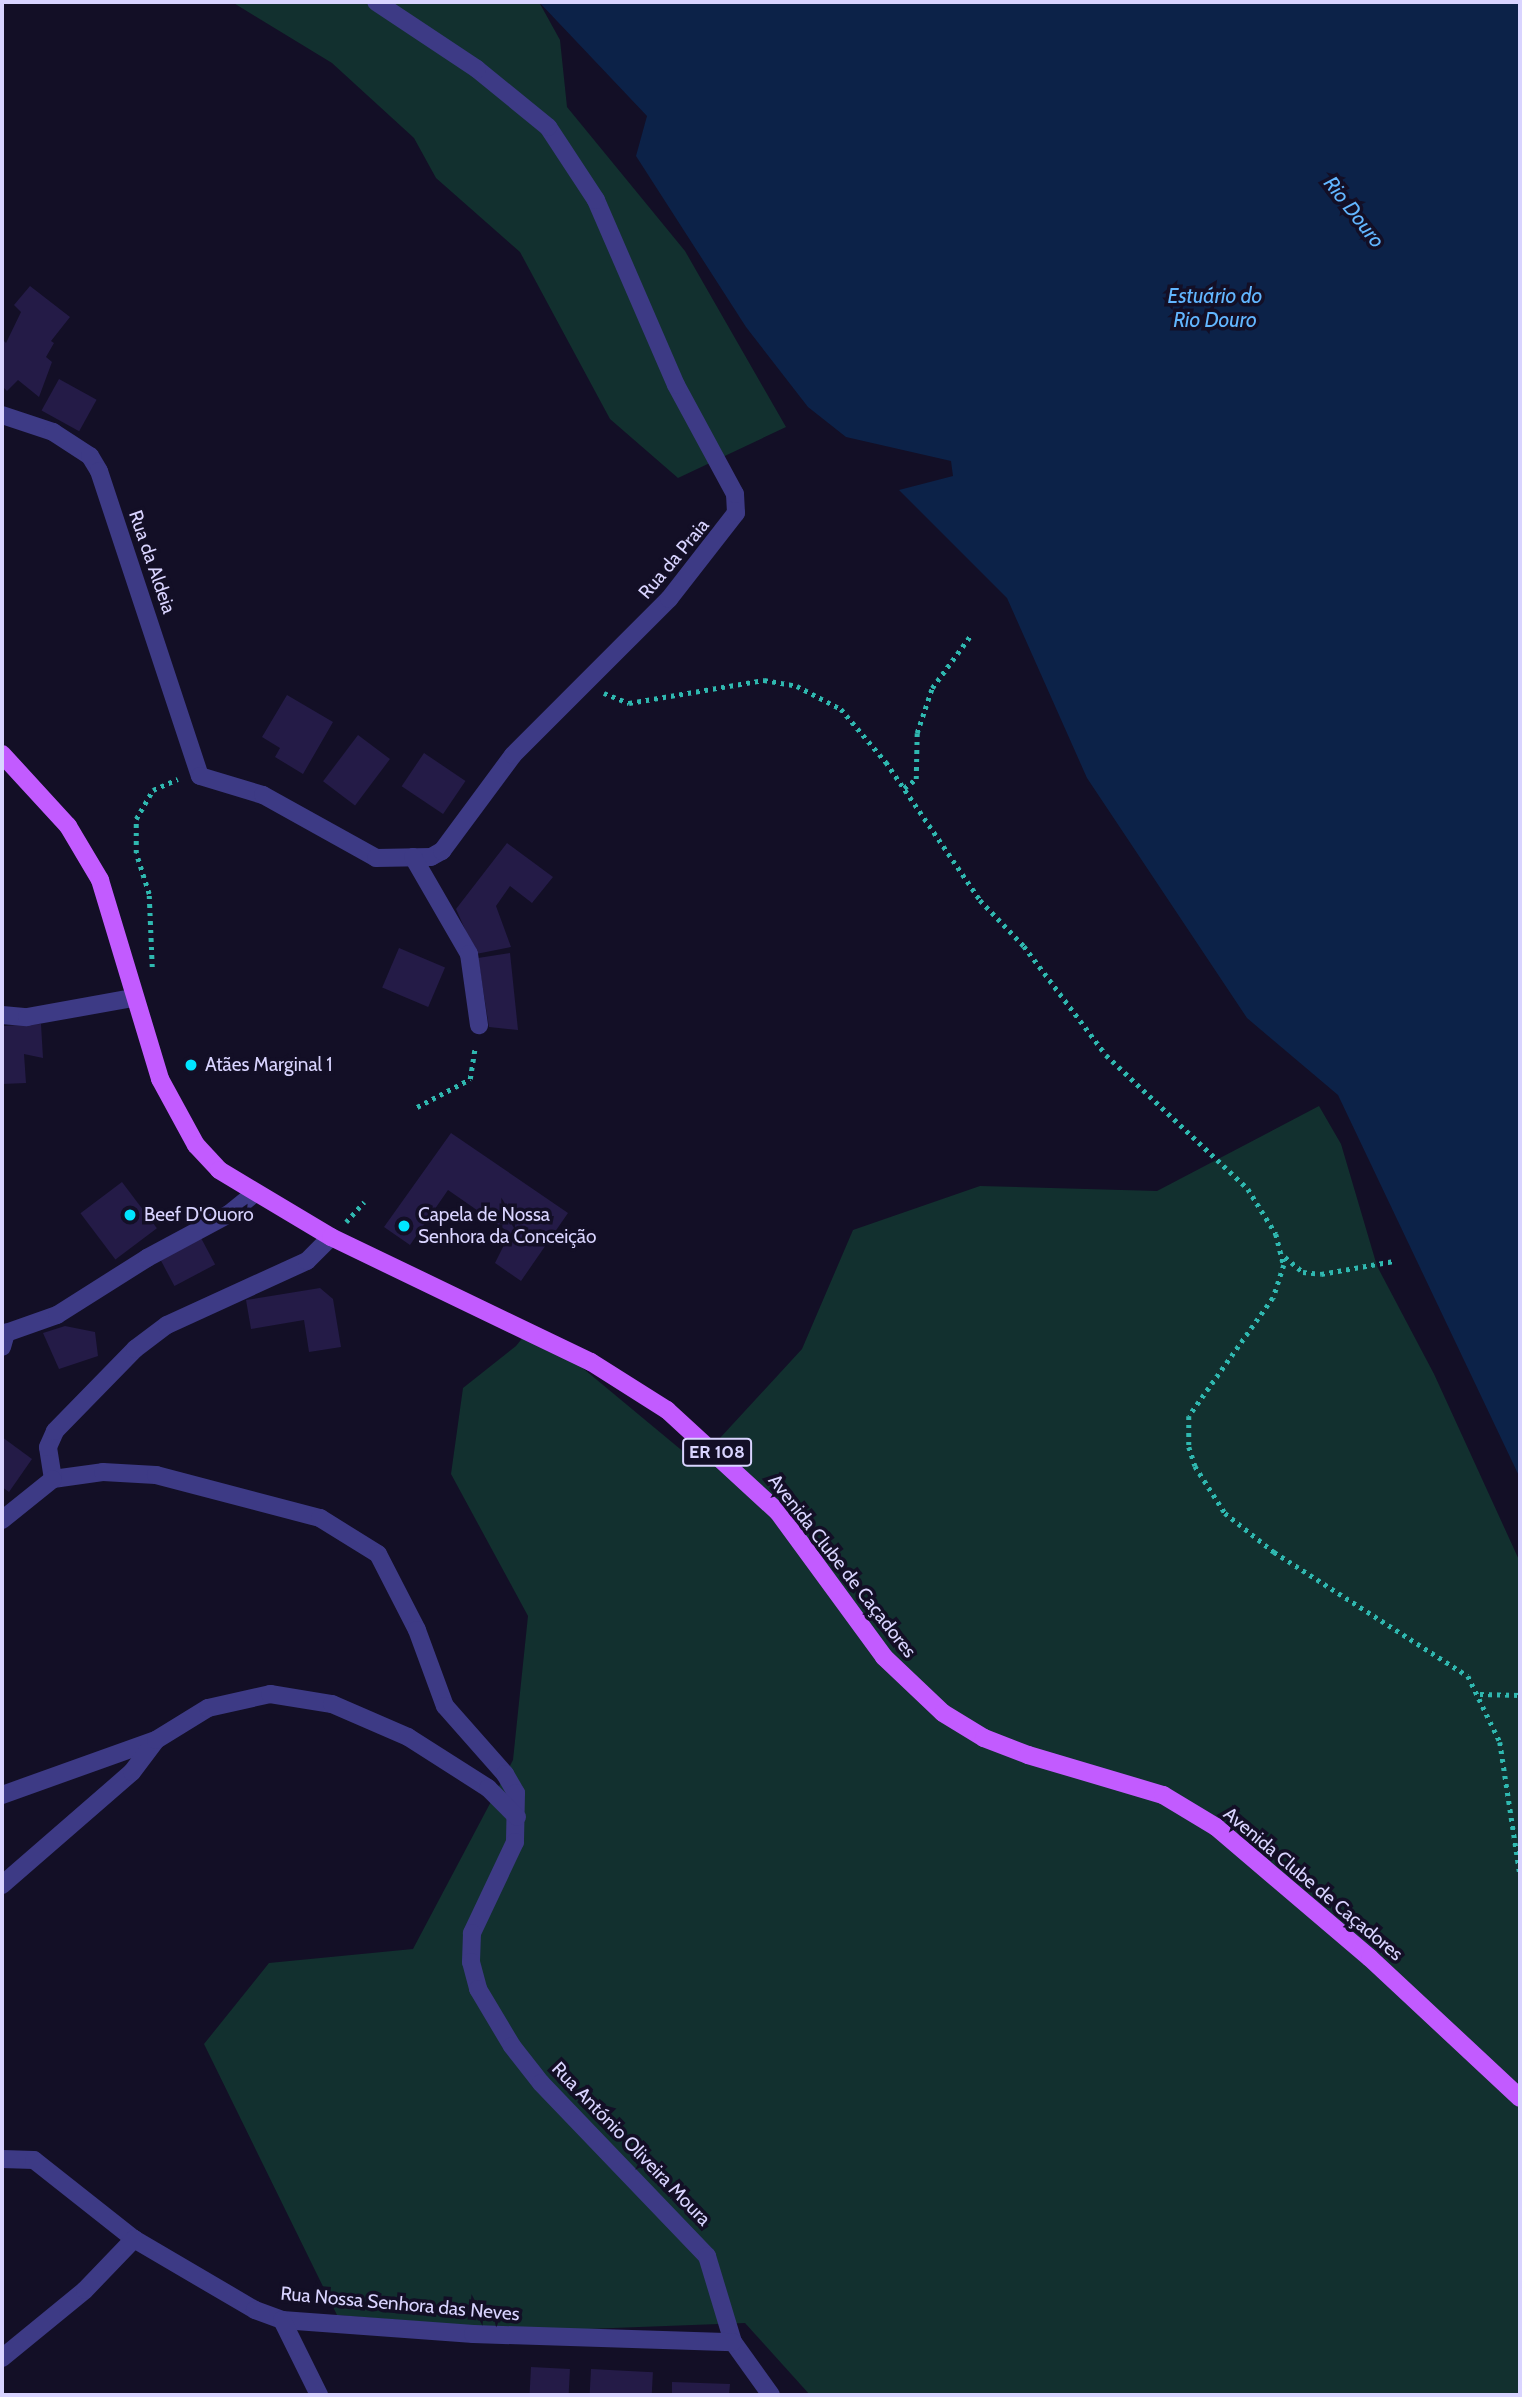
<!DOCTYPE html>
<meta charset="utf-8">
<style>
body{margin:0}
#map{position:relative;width:1522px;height:2397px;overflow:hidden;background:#130f26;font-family:Cabin,sans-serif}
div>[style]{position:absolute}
.green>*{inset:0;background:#12302f}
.water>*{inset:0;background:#0c2248}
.building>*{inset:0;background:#241b47;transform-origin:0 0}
.path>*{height:4.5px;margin-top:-2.25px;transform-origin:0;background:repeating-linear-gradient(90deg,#2fb8b0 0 3.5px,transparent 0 8.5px)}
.minor>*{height:18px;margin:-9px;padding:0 9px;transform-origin:9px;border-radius:9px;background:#3d3a85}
.primary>*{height:18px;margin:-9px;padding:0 9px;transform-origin:9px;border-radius:9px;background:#c25bff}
.dots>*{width:19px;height:19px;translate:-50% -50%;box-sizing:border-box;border:4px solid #130f26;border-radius:50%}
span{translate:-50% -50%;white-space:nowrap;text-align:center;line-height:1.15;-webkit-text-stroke:7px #130f26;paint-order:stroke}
.shield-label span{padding:2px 5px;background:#130f26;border:2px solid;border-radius:5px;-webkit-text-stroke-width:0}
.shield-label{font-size:18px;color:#d9d4ff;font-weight:700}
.street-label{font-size:19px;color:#d9d4ff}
.poi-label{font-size:19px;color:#d9d4ff}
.left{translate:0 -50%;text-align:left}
.water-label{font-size:21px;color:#62b6ff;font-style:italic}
.frame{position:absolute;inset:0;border:4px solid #d9d4ff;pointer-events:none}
</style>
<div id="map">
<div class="green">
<i style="clip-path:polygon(232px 2px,539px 2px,560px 40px,567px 107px,685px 251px,786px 427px,678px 478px,610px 419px,520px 252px,436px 178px,414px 138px,332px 63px)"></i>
<i style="clip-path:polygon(1319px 1106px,1341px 1144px,1377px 1266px,1434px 1374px,1520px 1562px,1520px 2395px,810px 2395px,745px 2323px,534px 2331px,337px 2315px,204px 2044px,269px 1963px,413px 1949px,513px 1760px,528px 1616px,451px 1474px,463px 1388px,516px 1346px,532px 1326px,697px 1463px,802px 1349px,853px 1230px,980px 1186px,1157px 1191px)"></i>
</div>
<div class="water">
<i style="clip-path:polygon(539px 2px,1520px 2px,1520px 1478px,1338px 1095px,1247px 1018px,1087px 778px,1007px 598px,899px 490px,953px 476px,951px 461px,846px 437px,808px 407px,746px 327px,636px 156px,647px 116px)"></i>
</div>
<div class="building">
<i style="clip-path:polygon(30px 286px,70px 317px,51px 341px,54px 343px,46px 357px,52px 362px,39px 397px,18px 380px,7px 391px,2px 386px,2px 339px,6px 343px,21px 312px,14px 305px)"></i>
<i style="left:59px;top:379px;width:43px;height:36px;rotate:29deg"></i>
<i style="clip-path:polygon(287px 695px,333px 722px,303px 774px,275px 757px,280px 748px,262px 737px)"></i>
<i style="left:358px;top:735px;width:40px;height:58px;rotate:37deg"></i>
<i style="left:424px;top:753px;width:50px;height:40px;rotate:34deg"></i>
<i style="clip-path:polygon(507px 843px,553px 877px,532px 903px,510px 886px,496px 906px,511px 947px,476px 954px,456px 909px)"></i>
<i style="left:399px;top:948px;width:50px;height:43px;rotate:23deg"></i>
<i style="clip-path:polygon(510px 953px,518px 1030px,489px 1027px,478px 958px)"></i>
<i style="clip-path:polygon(41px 1024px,43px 1058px,24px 1054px,26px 1083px,2px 1084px,2px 1026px)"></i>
<i style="clip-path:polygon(451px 1133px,568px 1213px,521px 1281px,495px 1263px,510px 1233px,448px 1190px,410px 1245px,384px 1227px)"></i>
<i style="left:122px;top:1182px;width:58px;height:52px;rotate:53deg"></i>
<i style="left:201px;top:1238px;width:30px;height:46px;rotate:62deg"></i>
<i style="clip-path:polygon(320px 1288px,333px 1299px,341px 1347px,309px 1352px,304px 1320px,251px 1329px,246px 1300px)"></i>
<i style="clip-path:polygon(65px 1326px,95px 1332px,98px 1356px,59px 1369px,43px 1333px)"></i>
<i style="clip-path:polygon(2px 1437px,32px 1459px,9px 1492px,2px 1487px)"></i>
<i style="left:531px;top:2367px;width:39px;height:28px;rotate:3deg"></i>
<i style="left:591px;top:2369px;width:62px;height:26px;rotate:3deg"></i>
<i style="clip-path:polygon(672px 2382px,730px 2384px,729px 2395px,672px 2395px)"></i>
</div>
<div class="path">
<i style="left:604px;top:693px;width:27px;rotate:22deg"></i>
<i style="left:629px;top:703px;width:137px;rotate:-9.7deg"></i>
<i style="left:764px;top:680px;width:34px;rotate:10deg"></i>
<i style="left:797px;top:686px;width:50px;rotate:27.6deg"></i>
<i style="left:841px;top:709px;width:70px;rotate:49.7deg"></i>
<i style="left:886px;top:762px;width:167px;rotate:55.7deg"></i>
<i style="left:980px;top:900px;width:64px;rotate:46.3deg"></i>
<i style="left:1024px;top:946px;width:136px;rotate:53deg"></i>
<i style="left:1106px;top:1055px;width:195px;rotate:43.3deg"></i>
<i style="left:1248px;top:1189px;width:53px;rotate:58.1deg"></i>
<i style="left:1276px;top:1234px;width:32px;rotate:76deg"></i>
<i style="left:1284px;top:1265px;width:35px;rotate:108deg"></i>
<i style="left:1273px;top:1298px;width:145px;rotate:125.4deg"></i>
<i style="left:1189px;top:1416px;width:31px;rotate:90deg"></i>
<i style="left:1189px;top:1447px;width:20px;rotate:72deg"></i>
<i style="left:1195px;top:1466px;width:56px;rotate:57.4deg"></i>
<i style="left:1225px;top:1513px;width:63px;rotate:38.5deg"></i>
<i style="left:1274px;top:1552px;width:230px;rotate:32.6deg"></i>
<i style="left:1468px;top:1676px;width:73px;rotate:64.1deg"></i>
<i style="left:1500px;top:1742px;width:134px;rotate:81.4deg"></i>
<i style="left:904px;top:788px;width:15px;rotate:-37deg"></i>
<i style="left:916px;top:779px;width:46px;rotate:-88.8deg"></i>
<i style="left:917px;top:733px;width:47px;rotate:-71.6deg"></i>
<i style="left:932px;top:688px;width:66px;rotate:-53.7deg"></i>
<i style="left:152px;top:967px;width:73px;rotate:-92.4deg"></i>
<i style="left:149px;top:894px;width:43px;rotate:-107.6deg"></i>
<i style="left:136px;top:853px;width:34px;rotate:-90deg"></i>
<i style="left:136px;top:819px;width:34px;rotate:-60deg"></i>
<i style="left:153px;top:790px;width:27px;rotate:-24deg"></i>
<i style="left:417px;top:1107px;width:60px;rotate:-27.8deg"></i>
<i style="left:470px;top:1079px;width:33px;rotate:-81deg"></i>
<i style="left:346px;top:1222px;width:27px;rotate:-48deg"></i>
<i style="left:1285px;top:1257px;width:23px;rotate:40deg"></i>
<i style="left:1303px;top:1272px;width:18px;rotate:6deg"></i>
<i style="left:1321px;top:1274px;width:74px;rotate:-10.1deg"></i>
<i style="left:1480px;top:1694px;width:40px;rotate:1.4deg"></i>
</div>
<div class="minor">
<i style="left:2px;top:415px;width:54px;rotate:18.4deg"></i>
<i style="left:53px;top:432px;width:44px;rotate:33deg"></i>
<i style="left:90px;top:456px;width:17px;rotate:59deg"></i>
<i style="left:99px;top:471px;width:321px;rotate:71.7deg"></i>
<i style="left:200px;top:776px;width:66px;rotate:16.8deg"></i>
<i style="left:263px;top:795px;width:129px;rotate:29.1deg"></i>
<i style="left:376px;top:858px;width:55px;rotate:-1deg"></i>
<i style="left:431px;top:857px;width:13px;rotate:-29deg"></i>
<i style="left:442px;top:851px;width:119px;rotate:-53.5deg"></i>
<i style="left:513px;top:755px;width:221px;rotate:-45deg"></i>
<i style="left:669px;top:599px;width:109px;rotate:-52.1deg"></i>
<i style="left:736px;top:513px;width:19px;rotate:-93deg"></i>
<i style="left:735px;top:494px;width:124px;rotate:-118.4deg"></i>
<i style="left:676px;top:385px;width:202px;rotate:-113.4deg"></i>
<i style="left:596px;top:200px;width:87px;rotate:-123.3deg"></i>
<i style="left:548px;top:127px;width:92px;rotate:-140.8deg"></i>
<i style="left:477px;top:69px;width:121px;rotate:-146.4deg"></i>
<i style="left:413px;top:857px;width:112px;rotate:60deg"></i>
<i style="left:469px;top:954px;width:72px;rotate:82deg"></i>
<i style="left:2px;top:1015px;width:25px;rotate:5deg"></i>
<i style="left:27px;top:1017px;width:108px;rotate:-10.2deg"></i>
<i style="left:2px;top:1347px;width:15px;rotate:-74deg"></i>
<i style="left:6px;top:1333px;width:54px;rotate:-19.4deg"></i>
<i style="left:57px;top:1315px;width:107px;rotate:-32.3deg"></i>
<i style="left:147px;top:1258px;width:93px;rotate:-28.2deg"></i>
<i style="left:229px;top:1214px;width:33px;rotate:-39deg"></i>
<i style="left:53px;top:1479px;width:50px;rotate:-8deg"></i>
<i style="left:103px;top:1472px;width:53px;rotate:3.2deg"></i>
<i style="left:156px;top:1475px;width:170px;rotate:14.7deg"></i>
<i style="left:320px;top:1518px;width:68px;rotate:31.8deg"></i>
<i style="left:378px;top:1554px;width:85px;rotate:62.8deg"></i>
<i style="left:417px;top:1630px;width:81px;rotate:69.8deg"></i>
<i style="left:445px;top:1706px;width:91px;rotate:48.6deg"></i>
<i style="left:505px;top:1774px;width:22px;rotate:60deg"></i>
<i style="left:516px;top:1793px;width:49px;rotate:91.2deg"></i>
<i style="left:515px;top:1842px;width:101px;rotate:115.3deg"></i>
<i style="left:472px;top:1933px;width:29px;rotate:92deg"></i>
<i style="left:471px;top:1962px;width:28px;rotate:75deg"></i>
<i style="left:478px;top:1989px;width:66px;rotate:59.2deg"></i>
<i style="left:512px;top:2046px;width:47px;rotate:51.9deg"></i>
<i style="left:541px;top:2083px;width:240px;rotate:46.2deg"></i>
<i style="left:707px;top:2256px;width:90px;rotate:73.2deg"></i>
<i style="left:733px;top:2342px;width:65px;rotate:54.4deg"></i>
<i style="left:53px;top:1479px;width:32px;rotate:-99deg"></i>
<i style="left:48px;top:1447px;width:17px;rotate:-66deg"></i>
<i style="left:55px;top:1431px;width:115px;rotate:-45.7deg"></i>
<i style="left:135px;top:1349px;width:40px;rotate:-37deg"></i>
<i style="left:167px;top:1325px;width:154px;rotate:-24.6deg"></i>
<i style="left:307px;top:1261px;width:34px;rotate:-45deg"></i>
<i style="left:2px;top:1520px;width:65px;rotate:-38.8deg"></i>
<i style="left:2px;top:1795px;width:164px;rotate:-19.7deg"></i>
<i style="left:2px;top:1885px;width:172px;rotate:-41deg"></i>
<i style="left:132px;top:1772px;width:40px;rotate:-53deg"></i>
<i style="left:156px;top:1740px;width:61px;rotate:-31.6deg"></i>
<i style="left:208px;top:1708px;width:64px;rotate:-12.7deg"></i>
<i style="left:270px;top:1694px;width:63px;rotate:9.2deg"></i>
<i style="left:332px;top:1704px;width:83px;rotate:23.5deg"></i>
<i style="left:408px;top:1737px;width:95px;rotate:32.5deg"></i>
<i style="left:488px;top:1788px;width:41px;rotate:45deg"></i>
<i style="left:2px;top:2159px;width:32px;rotate:2deg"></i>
<i style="left:34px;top:2160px;width:127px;rotate:38.3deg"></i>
<i style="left:134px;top:2239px;width:140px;rotate:30.4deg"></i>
<i style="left:255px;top:2310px;width:29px;rotate:20deg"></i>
<i style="left:282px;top:2320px;width:192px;rotate:4.2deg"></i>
<i style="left:473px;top:2334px;width:260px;rotate:1.8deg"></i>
<i style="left:282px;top:2320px;width:84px;rotate:63.7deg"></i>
<i style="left:2px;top:2358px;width:107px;rotate:-39.3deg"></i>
<i style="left:85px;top:2290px;width:71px;rotate:-46.1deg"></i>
</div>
<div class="primary">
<i style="left:2px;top:754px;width:98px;rotate:47.5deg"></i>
<i style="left:68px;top:826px;width:63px;rotate:59.3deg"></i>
<i style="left:100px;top:880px;width:208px;rotate:73.2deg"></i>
<i style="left:160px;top:1079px;width:75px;rotate:61.4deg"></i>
<i style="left:196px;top:1145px;width:34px;rotate:47deg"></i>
<i style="left:219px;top:1170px;width:131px;rotate:30.9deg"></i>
<i style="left:331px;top:1237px;width:288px;rotate:25.7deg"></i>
<i style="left:591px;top:1362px;width:90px;rotate:32.3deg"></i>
<i style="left:667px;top:1410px;width:151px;rotate:42.6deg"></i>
<i style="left:778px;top:1512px;width:180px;rotate:53.8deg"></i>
<i style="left:884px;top:1657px;width:81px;rotate:43.5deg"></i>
<i style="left:943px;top:1713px;width:48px;rotate:31.4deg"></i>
<i style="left:984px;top:1738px;width:47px;rotate:21.1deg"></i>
<i style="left:1028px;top:1755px;width:141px;rotate:16.5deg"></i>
<i style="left:1163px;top:1795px;width:62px;rotate:31.1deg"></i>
<i style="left:1216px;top:1827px;width:202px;rotate:40.4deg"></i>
<i style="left:1370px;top:1958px;width:205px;rotate:43deg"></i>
</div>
<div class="dots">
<i style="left:191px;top:1065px;background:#00e5ff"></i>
<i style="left:130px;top:1215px;background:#00e5ff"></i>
<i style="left:404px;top:1226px;background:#00e5ff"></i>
</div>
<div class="shield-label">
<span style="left:717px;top:1452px">ER 108</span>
</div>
<div class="street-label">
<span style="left:674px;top:559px;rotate:-50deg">Rua da Praia</span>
<span style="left:152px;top:562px;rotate:71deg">Rua da Aldeia</span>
<span style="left:842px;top:1566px;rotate:52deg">Avenida Clube de Caçadores</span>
<span style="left:1313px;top:1884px;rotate:40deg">Avenida Clube de Caçadores</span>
<span style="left:631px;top:2144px;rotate:46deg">Rua António Oliveira Moura</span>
<span style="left:400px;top:2304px;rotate:5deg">Rua Nossa Senhora das Neves</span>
</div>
<div class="poi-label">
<span class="left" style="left:205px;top:1065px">Atães Marginal 1</span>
<span class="left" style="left:144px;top:1215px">Beef D'Ouoro</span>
<span class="left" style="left:418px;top:1226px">Capela de Nossa<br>Senhora da Conceição</span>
</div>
<div class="water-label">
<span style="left:1354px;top:212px;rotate:52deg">Rio Douro</span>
<span style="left:1215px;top:308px">Estuário do<br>Rio Douro</span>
</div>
<div class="frame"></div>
</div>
